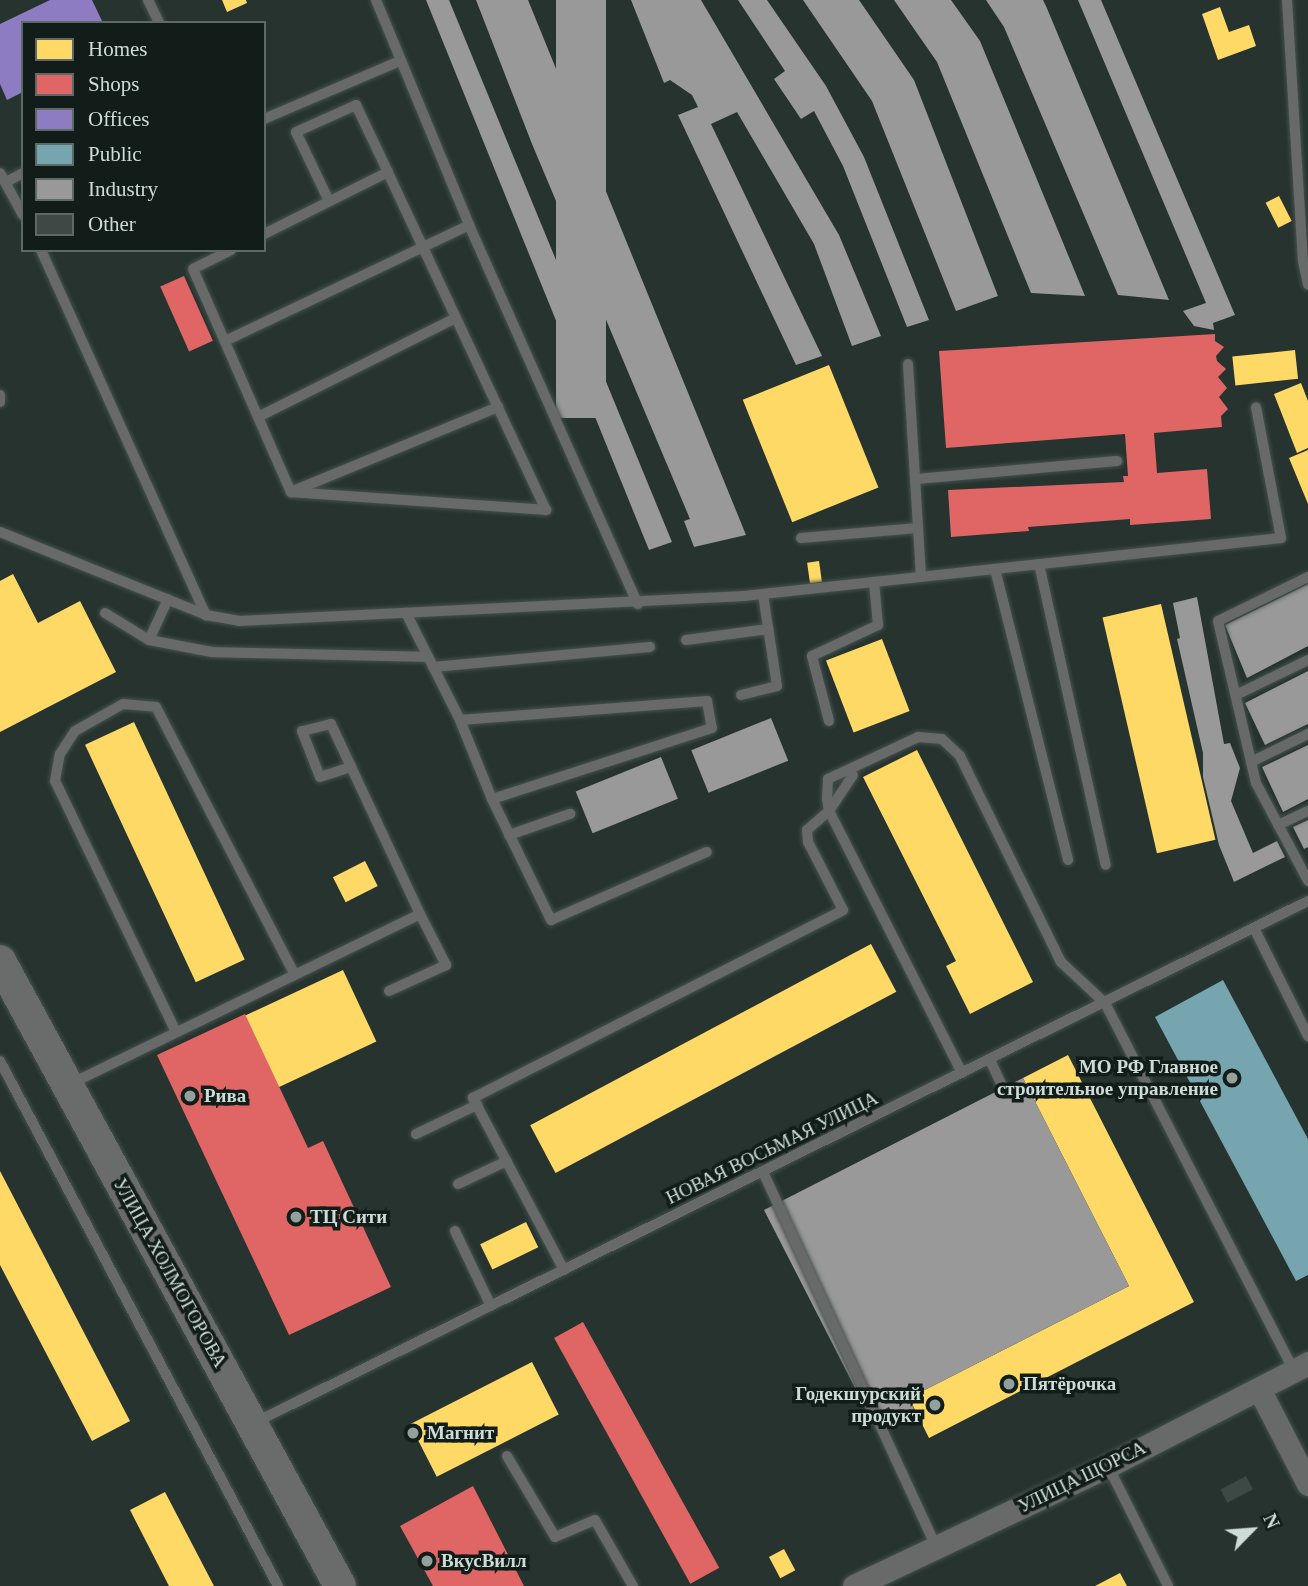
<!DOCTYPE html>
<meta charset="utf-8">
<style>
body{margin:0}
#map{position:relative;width:1308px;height:1586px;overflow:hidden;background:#26332f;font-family:"Times New Roman",serif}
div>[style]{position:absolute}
.homes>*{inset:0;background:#ffd966;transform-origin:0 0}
.shops>*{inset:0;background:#e06666;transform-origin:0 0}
.offices>*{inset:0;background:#8e7cc3}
.public>*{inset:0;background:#76a5af}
.industry>*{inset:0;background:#999;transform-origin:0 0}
.building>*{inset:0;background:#3e4946;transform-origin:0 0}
.roads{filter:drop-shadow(0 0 2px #45514c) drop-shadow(0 0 2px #45514c)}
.lane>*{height:10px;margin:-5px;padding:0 5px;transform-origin:5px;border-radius:5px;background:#686a6a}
.street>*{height:23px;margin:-11.5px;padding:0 11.5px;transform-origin:11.5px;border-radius:11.5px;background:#686a6a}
.secondary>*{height:32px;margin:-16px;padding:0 16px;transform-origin:16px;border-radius:16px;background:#6a6c6b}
.dots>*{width:19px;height:19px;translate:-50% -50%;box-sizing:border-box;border:4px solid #121d1a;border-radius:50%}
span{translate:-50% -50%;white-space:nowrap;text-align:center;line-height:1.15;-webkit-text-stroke:7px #121d1a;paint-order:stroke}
.poi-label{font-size:19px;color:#cedcd7;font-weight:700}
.right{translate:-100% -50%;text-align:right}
.left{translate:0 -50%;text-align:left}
.street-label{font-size:19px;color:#cedcd7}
.legend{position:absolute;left:21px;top:21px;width:245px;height:231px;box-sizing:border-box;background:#121d1a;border:2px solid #5d6966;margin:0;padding:9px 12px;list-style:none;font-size:21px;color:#cedcd7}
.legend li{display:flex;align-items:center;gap:14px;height:35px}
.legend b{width:35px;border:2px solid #5d6966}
.north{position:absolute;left:1217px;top:1495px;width:70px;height:70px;-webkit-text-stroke:5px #121d1a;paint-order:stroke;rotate:65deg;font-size:19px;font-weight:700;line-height:28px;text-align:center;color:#cedcd7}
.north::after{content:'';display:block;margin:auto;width:24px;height:32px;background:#cedcd7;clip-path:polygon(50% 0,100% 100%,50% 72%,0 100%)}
</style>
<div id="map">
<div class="homes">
<i style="clip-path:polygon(222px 0,246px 0,247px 3px,227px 12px)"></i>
<i style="clip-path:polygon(1220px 7px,1229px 32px,1249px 25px,1256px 46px,1218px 60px,1202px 14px)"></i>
<i style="left:1279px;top:196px;width:28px;height:15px;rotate:63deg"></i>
<i style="left:1295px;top:350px;width:29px;height:63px;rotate:84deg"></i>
<i style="left:829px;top:365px;width:132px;height:93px;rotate:68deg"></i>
<i style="clip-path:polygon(1301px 383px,1308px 401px,1308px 448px,1297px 453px,1274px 394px)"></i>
<i style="clip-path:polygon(1308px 450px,1308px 504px,1289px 458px)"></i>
<i style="left:819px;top:561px;width:21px;height:12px;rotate:82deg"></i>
<i style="clip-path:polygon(13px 574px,38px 623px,80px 601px,116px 672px,0 732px,0 581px)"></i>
<i style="left:1161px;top:604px;width:242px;height:60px;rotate:77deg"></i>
<i style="left:882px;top:639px;width:77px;height:60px;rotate:69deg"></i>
<i style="left:134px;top:722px;width:262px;height:54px;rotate:65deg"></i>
<i style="clip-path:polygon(917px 750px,1033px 982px,970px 1014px,946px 966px,956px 961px,863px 777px)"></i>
<i style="left:365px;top:861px;width:28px;height:36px;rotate:63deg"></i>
<i style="left:871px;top:944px;width:54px;height:386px;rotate:62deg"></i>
<i style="left:343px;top:970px;width:79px;height:112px;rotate:65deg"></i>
<i style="clip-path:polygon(1068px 1055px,1194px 1302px,929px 1438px,909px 1398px,1129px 1286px,1023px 1078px)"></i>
<i style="clip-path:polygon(0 1171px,130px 1421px,92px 1441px,0 1265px)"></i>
<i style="left:526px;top:1222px;width:28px;height:51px;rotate:64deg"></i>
<i style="left:532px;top:1362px;width:59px;height:137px;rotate:63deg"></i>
<i style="clip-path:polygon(165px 1492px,214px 1586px,169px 1586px,130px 1510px)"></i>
<i style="left:784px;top:1549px;width:24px;height:17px;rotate:62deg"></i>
<i style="clip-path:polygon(1120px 1573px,1127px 1586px,1095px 1586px)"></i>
</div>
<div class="shops">
<i style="left:184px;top:276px;width:71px;height:26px;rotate:66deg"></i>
<i style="clip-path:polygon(1215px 334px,1215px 341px,1224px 347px,1216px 356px,1217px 361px,1226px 369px,1218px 377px,1227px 388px,1219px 397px,1228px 409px,1221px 416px,1222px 427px,1154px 433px,1157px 473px,1207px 469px,1211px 519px,1130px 525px,1130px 519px,1028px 527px,1029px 531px,951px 537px,948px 490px,1124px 482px,1123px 476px,1128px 476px,1125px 434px,946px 448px,939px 351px)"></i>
<i style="clip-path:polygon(245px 1014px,308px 1148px,323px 1141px,391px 1287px,289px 1335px,157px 1055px)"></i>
<i style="left:583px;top:1322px;width:281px;height:33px;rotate:61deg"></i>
<i style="clip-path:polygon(473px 1486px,524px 1586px,433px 1586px,400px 1526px)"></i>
</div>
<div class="offices">
<i style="clip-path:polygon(50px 0,92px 0,103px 23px,23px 23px,23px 92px,7px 100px,0 84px,0 24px)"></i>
</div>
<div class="public">
<i style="clip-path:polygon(1223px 980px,1308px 1139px,1308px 1275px,1296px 1281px,1155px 1017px)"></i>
</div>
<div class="industry">
<i style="clip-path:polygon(426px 0,449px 0,672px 542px,649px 550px)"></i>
<i style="clip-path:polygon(476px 0,528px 0,746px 535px,694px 547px,684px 521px,690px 519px,532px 144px)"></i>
<i style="left:556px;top:0;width:50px;height:418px"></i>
<i style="clip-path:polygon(631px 0,701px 0,839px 235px,881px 336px,852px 346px,814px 244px,737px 112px,711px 124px,822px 356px,796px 365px,678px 115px,698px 107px,692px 95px,670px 80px,664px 83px)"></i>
<i style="clip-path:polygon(738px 0,767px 0,826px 86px,864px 157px,929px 320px,907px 327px,843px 166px,814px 111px,801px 119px,774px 79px,785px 71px)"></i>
<i style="clip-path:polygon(803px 0,859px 0,914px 80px,998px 296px,956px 311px,872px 101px)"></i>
<i style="clip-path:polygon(894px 0,951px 0,980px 41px,1085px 296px,1031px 293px,937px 62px)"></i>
<i style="clip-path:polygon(986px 0,1043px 0,1046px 6px,1169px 300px,1118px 295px,1004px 27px)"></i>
<i style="clip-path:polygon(1078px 0,1101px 0,1235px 315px,1213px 323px,1214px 330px,1194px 326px,1183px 311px,1206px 303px)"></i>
<i style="clip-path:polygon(1308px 584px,1308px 646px,1247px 678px,1225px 625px)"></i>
<i style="clip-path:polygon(1197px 597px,1224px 744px,1230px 743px,1240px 768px,1231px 801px,1253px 853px,1277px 841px,1285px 857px,1234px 882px,1219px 845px,1203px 777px,1203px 753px,1177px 639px,1180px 638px,1173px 603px)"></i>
<i style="clip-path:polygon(1308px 671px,1308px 724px,1265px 745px,1245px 703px)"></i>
<i style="left:771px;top:718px;width:46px;height:86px;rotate:68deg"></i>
<i style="clip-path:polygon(1308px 745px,1308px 799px,1283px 812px,1262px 767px)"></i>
<i style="left:661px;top:757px;width:45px;height:92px;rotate:68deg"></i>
<i style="clip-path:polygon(1308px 820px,1308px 847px,1304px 849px,1293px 827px)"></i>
<i style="clip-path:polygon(1023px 1078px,1129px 1286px,909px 1398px,917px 1416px,898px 1426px,889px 1407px,870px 1417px,764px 1210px)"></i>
</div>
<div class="building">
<i style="left:1246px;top:1476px;width:15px;height:29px;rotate:62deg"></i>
</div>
<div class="roads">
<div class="lane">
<i style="left:148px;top:0;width:25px;rotate:64deg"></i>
<i style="left:376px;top:0;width:243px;rotate:67.5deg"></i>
<i style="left:469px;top:225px;width:415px;rotate:66deg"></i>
<i style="left:1287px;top:0;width:261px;rotate:86.5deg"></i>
<i style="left:1303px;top:261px;width:24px;rotate:78deg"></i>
<i style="left:264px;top:119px;width:148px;rotate:-23.1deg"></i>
<i style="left:0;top:173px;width:48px;rotate:61.3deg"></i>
<i style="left:6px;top:182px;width:19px;rotate:-28deg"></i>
<i style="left:329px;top:201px;width:76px;rotate:-115.6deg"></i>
<i style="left:296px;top:132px;width:66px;rotate:-24.2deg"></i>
<i style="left:356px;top:105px;width:74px;rotate:64.5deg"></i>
<i style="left:41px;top:250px;width:401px;rotate:65.7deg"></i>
<i style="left:231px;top:250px;width:42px;rotate:153.4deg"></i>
<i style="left:193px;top:269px;width:244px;rotate:66.3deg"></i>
<i style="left:291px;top:492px;width:256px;rotate:4deg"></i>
<i style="left:546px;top:510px;width:373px;rotate:-115.1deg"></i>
<i style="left:388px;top:172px;width:139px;rotate:153.4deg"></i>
<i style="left:225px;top:341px;width:270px;rotate:-25.4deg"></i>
<i style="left:908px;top:364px;width:213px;rotate:86.5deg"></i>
<i style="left:0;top:395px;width:7px;rotate:90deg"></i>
<i style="left:258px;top:417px;width:221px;rotate:-26.6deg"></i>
<i style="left:916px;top:479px;width:202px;rotate:-5.1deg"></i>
<i style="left:293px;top:491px;width:222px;rotate:-22.3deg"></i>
<i style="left:0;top:532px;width:222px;rotate:21.9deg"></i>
<i style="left:206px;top:615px;width:34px;rotate:10deg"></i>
<i style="left:239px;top:621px;width:506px;rotate:-2.83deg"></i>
<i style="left:744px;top:596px;width:540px;rotate:-6.16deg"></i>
<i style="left:1281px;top:538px;width:133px;rotate:-100.8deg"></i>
<i style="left:801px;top:538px;width:117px;rotate:-4.9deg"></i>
<i style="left:1039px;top:564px;width:308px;rotate:77.5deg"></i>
<i style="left:995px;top:569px;width:300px;rotate:75.9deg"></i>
<i style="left:1308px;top:577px;width:100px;rotate:153.9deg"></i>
<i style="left:1218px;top:621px;width:166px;rotate:76.8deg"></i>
<i style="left:1256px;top:783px;width:111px;rotate:62deg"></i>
<i style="left:168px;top:599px;width:45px;rotate:114.9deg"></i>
<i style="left:149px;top:640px;width:64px;rotate:10.8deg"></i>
<i style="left:212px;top:652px;width:216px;rotate:1.3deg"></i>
<i style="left:105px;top:613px;width:52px;rotate:31.5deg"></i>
<i style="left:406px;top:613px;width:120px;rotate:63.2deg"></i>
<i style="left:460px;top:720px;width:248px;rotate:-4.4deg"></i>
<i style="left:707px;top:701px;width:27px;rotate:80deg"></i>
<i style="left:712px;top:728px;width:231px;rotate:162.1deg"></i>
<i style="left:492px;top:799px;width:85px;rotate:-112.1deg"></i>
<i style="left:686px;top:640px;width:83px;rotate:-7.6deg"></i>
<i style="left:433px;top:667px;width:218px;rotate:-5.3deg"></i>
<i style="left:741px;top:695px;width:37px;rotate:-14deg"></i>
<i style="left:777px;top:686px;width:93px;rotate:-98.7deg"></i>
<i style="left:1236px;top:695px;width:80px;rotate:-25.9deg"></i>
<i style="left:829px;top:721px;width:67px;rotate:-104.7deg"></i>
<i style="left:812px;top:656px;width:73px;rotate:-25.2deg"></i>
<i style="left:878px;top:625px;width:43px;rotate:-95.3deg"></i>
<i style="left:1251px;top:762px;width:64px;rotate:-26.2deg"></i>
<i style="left:492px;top:799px;width:135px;rotate:64deg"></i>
<i style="left:551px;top:920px;width:170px;rotate:-23.6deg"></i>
<i style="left:1278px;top:825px;width:33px;rotate:-25deg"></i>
<i style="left:509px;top:835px;width:65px;rotate:-19deg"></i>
<i style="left:1254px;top:928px;width:121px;rotate:63.4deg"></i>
<i style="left:389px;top:991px;width:63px;rotate:-24.5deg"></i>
<i style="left:446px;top:965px;width:57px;rotate:-117deg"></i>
<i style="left:175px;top:1030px;width:276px;rotate:-115.7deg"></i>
<i style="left:55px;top:781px;width:27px;rotate:-80deg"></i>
<i style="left:60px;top:754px;width:27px;rotate:-57deg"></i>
<i style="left:75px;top:731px;width:55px;rotate:-29.4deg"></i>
<i style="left:123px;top:704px;width:33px;rotate:5deg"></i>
<i style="left:156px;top:707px;width:300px;rotate:62.6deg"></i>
<i style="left:990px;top:1060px;width:31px;rotate:65deg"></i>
<i style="left:0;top:1061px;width:594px;rotate:62.1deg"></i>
<i style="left:962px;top:1073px;width:294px;rotate:-116.9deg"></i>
<i style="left:829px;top:811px;width:12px;rotate:-99deg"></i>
<i style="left:827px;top:799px;width:20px;rotate:-87deg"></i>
<i style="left:828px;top:779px;width:99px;rotate:-25deg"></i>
<i style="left:918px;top:737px;width:24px;rotate:5deg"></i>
<i style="left:942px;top:739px;width:25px;rotate:43deg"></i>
<i style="left:960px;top:756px;width:229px;rotate:63.9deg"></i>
<i style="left:1061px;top:962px;width:60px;rotate:43deg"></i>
<i style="left:1105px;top:1003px;width:414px;rotate:62.8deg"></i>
<i style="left:70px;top:1084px;width:389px;rotate:-25.9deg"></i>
<i style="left:420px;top:914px;width:210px;rotate:-115.1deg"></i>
<i style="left:331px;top:724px;width:30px;rotate:166deg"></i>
<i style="left:302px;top:731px;width:49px;rotate:68.6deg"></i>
<i style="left:320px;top:777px;width:33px;rotate:-18deg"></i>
<i style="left:416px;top:1134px;width:68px;rotate:-25.4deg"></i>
<i style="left:763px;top:1172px;width:412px;rotate:65.2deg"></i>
<i style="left:458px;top:1184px;width:54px;rotate:-25.1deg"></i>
<i style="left:455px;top:1231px;width:83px;rotate:64.4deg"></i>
<i style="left:564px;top:1270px;width:195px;rotate:-117.9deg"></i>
<i style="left:473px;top:1098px;width:415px;rotate:-26.9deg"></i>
<i style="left:843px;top:910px;width:76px;rotate:-117.2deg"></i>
<i style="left:808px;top:842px;width:12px;rotate:-95deg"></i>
<i style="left:807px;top:830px;width:29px;rotate:-41deg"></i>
<i style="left:829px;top:811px;width:43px;rotate:-56.3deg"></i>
<i style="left:254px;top:1423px;width:1176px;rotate:-26.35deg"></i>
<i style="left:507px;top:1456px;width:94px;rotate:59.3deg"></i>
<i style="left:555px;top:1537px;width:43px;rotate:-23deg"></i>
<i style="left:595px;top:1520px;width:76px;rotate:60.1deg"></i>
<i style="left:1108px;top:1466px;width:134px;rotate:63.4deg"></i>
</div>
<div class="street">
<i style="left:1259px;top:1389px;width:107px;rotate:62.7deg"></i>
<i style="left:854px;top:1586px;width:281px;rotate:-25.3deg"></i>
<i style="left:1108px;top:1466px;width:225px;rotate:-27.2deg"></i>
</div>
<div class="secondary">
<i style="left:0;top:961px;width:711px;rotate:61.45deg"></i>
</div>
</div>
<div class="dots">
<i style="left:1232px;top:1078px;background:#93a19c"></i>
<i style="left:190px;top:1096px;background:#93a19c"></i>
<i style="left:296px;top:1217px;background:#93a19c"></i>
<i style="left:1009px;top:1384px;background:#93a19c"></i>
<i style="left:935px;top:1405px;background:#93a19c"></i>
<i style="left:413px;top:1433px;background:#93a19c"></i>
<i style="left:427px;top:1561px;background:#93a19c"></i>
</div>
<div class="poi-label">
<span class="right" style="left:1218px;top:1078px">МО РФ Главное<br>строительное управление</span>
<span class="left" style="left:204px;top:1096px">Рива</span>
<span class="left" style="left:310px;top:1217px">ТЦ Сити</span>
<span class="left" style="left:1023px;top:1384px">Пятёрочка</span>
<span class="right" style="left:921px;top:1405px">Годекшурский<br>продукт</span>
<span class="left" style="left:427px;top:1433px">Магнит</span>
<span class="left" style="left:441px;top:1561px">ВкусВилл</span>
</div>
<div class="street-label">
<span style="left:772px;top:1148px;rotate:-26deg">НОВАЯ ВОСЬМАЯ УЛИЦА</span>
<span style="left:170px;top:1273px;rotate:61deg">УЛИЦА ХОЛМОГОРОВА</span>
<span style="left:1082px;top:1477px;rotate:-26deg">УЛИЦА ЩОРСА</span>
</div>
<ul class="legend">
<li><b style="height:19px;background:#ffd966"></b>Homes</li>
<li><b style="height:19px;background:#e06666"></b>Shops</li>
<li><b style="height:19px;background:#8e7cc3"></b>Offices</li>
<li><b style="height:19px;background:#76a5af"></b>Public</li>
<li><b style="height:19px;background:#999"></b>Industry</li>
<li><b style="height:19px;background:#3e4946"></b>Other</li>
</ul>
<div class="north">N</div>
</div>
